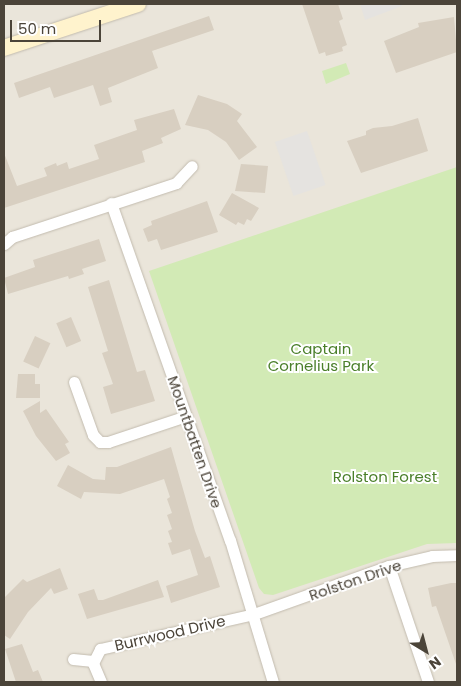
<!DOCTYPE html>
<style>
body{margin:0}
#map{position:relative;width:461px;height:686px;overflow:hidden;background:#f6f3ec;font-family:Poppins,sans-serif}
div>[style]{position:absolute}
.residential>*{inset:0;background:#eae5da;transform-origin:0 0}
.green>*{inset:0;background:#d2eab5}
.parking>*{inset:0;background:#e5e3e0;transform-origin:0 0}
.building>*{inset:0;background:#d8cfc1;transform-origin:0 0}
.roads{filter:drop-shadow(0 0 1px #c2bbae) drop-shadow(0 0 1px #c2bbae)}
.street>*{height:11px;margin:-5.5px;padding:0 5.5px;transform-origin:5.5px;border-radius:5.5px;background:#fff}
.secondary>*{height:16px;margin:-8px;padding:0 8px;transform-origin:8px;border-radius:8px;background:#fff3cd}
span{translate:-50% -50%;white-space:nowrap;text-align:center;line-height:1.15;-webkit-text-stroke:4px #fff;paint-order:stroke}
.park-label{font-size:15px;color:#4a7f2a}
.street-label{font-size:15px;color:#4b4439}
.frame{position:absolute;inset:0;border:5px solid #4b4439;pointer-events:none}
.north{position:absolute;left:401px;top:626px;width:50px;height:50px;-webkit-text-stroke:4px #fff;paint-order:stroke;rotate:143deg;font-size:14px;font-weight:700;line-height:20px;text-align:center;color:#4b4439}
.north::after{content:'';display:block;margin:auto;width:18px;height:22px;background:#4b4439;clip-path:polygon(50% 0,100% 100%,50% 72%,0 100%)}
.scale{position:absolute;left:10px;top:20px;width:91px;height:22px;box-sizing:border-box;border:2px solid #4b4439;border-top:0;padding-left:6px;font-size:15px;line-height:18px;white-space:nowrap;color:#4b4439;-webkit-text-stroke:4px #fff;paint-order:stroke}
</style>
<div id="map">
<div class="residential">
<i style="left:4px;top:4px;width:453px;height:678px"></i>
</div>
<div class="green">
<i style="clip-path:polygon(346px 63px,350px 74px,326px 84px,322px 71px)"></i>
<i style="clip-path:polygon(457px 167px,457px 543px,427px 544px,273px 595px,264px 594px,259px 588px,149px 271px)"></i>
</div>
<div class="parking">
<i style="clip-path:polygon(360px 4px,401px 4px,402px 6px,365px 20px)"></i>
<i style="left:307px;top:131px;width:57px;height:34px;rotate:71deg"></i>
</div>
<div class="building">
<i style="clip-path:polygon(302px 4px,338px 4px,343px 19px,339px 21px,347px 45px,342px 47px,343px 51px,326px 56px,325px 52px,319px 54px)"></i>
<i style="clip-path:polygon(209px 16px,214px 30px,152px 51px,158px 68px,108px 88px,112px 102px,100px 106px,93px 85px,54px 98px,50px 87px,19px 98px,14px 83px)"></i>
<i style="clip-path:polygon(454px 17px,457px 52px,396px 73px,384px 41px,419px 27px,418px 23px)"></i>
<i style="clip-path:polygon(198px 95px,227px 104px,242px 114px,237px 121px,257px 147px,239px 160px,226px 142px,208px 130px,185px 125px)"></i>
<i style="clip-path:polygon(174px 109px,181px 129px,161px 138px,163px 143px,142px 151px,145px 162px,4px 208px,4px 153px,17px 186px,47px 176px,44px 168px,56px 163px,57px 166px,67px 162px,69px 169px,99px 159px,94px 145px,137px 130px,134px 120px)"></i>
<i style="clip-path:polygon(418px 118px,428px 151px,361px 173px,347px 141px,366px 135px,366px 131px,373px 128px,392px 126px)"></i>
<i style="clip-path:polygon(241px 164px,268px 166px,265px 193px,235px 191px)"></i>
<i style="clip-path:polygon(232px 193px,259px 208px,251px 221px,247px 219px,244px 225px,238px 222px,236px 225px,219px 215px)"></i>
<i style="clip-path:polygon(207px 201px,218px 232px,161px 250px,157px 239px,148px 242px,143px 229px,152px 225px,151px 221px)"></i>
<i style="clip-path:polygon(99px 239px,106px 261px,82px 269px,84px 274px,69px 279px,68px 276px,8px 294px,4px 278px,35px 267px,33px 260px)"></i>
<i style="clip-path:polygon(109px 280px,137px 372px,145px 370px,155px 401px,111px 414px,103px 387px,113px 384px,102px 353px,108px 351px,88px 287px)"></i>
<i style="left:71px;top:317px;width:26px;height:16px;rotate:67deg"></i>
<i style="left:35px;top:336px;width:17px;height:28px;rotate:25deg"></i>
<i style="clip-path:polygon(18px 374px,35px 374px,35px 384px,40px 384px,40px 398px,16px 398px)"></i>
<i style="clip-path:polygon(40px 401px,40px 413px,46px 409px,69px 442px,65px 444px,70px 453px,56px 461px,36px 436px,23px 411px)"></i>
<i style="clip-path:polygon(171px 447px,195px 531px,205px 558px,210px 556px,220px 587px,171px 603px,166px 586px,198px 575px,190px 549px,172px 555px,168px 543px,172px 542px,168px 531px,172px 529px,167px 515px,172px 513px,167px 499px,170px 497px,164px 479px,120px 494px,84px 492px,81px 499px,57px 486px,68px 465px,93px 479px,105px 480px,106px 467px,117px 467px)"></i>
<i style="clip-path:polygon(60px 568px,68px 589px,54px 594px,51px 588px,28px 612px,10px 639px,4px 635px,4px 598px,23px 579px,27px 582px)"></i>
<i style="clip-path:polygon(158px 580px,164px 597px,87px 619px,78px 594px,94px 589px,98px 600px,103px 600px)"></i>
<i style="clip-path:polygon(451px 583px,457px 583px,456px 664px,436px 606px,432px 607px,428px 588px)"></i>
<i style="clip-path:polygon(22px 644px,33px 672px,38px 670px,43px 682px,16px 682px,5px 649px)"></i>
</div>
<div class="roads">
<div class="street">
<i style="left:111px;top:203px;width:357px;rotate:70.6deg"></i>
<i style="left:230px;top:540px;width:148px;rotate:73.2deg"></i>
<i style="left:4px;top:244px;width:11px;rotate:-41deg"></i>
<i style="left:12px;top:237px;width:173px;rotate:-18.2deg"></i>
<i style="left:176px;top:183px;width:23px;rotate:-47deg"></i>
<i style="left:74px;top:382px;width:56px;rotate:70.3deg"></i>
<i style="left:93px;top:435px;width:10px;rotate:45deg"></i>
<i style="left:100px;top:442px;width:8px"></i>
<i style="left:108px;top:442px;width:82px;rotate:-18.4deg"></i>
<i style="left:389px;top:566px;width:122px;rotate:71.4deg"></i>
<i style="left:73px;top:659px;width:20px;rotate:6deg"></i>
<i style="left:101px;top:682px;width:21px;rotate:-113deg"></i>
<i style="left:93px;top:663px;width:16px;rotate:-63deg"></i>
<i style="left:100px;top:649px;width:158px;rotate:-12.8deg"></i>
<i style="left:254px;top:614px;width:143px;rotate:-19.6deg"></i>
<i style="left:389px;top:566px;width:44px;rotate:-13.1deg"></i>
<i style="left:432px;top:556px;width:25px;rotate:-2deg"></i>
</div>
<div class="secondary">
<i style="left:4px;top:48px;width:141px;rotate:-18.2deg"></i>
</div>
</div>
<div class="park-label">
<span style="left:321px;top:357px">Captain<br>Cornelius Park</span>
<span style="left:385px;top:477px">Rolston Forest</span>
</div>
<div class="street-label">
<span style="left:195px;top:442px;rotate:71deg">Mountbatten Drive</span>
<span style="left:355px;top:580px;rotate:-19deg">Rolston Drive</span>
<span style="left:170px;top:633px;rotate:-13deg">Burrwood Drive</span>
</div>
<div class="frame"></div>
<div class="north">N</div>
<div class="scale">50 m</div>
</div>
